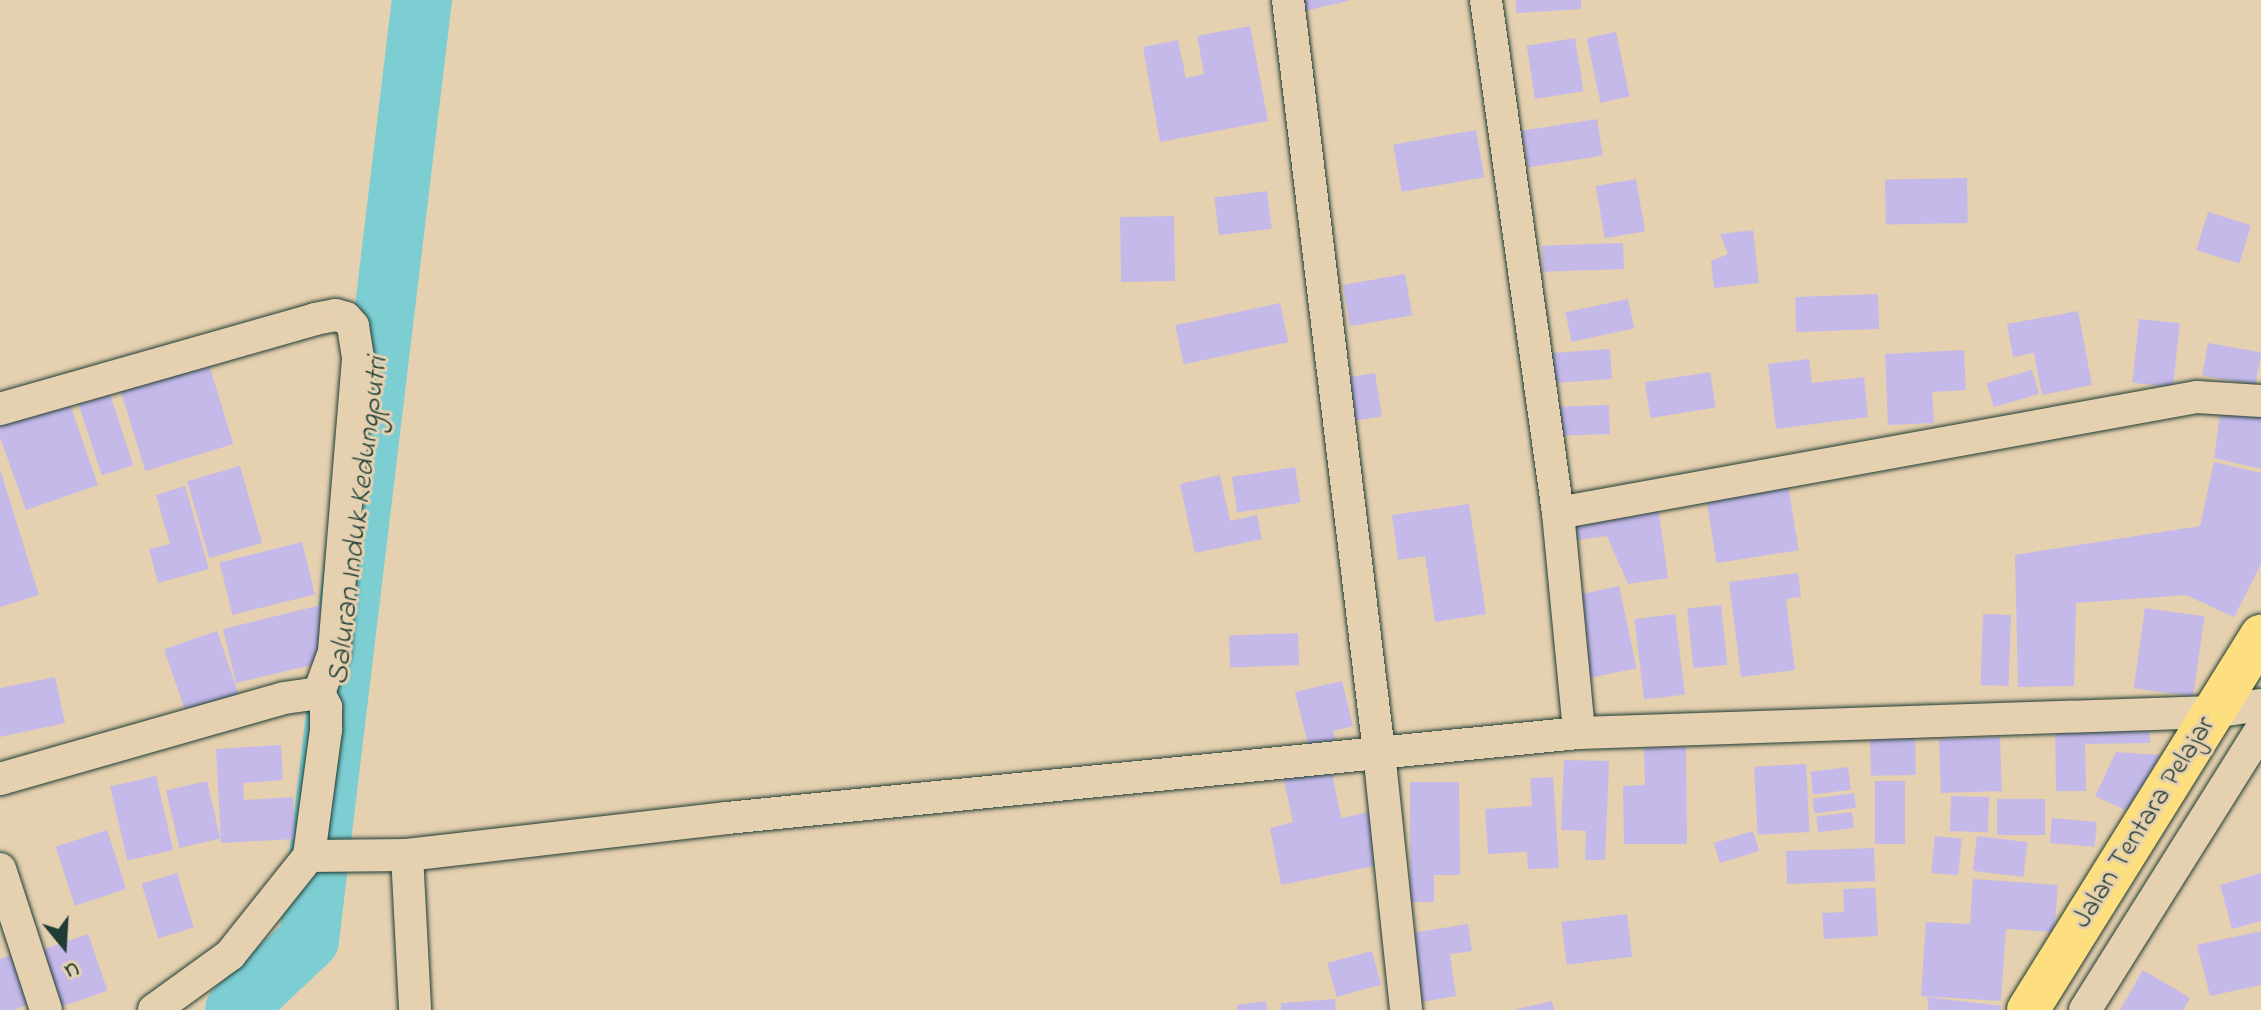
<!DOCTYPE html>
<style>
body{margin:0}
#map{position:relative;width:2261px;height:1010px;overflow:hidden;background:#e5d0af;font-family:"Indie Flower",sans-serif}
div>[style]{position:absolute}
.river>*{height:60px;margin:-30px;padding:0 30px;transform-origin:30px;border-radius:30px;background:#7dced3}
.building>*{inset:0;background:#c5b9ea;transform-origin:0 0}
.roads{filter:drop-shadow(0 0 2px #1f3d34) drop-shadow(0 0 2px #1f3d34)}
.minor>*{height:32px;margin:-16px;padding:0 16px;transform-origin:16px;border-radius:16px;background:#e5d0af}
.major>*{height:42px;margin:-21px;padding:0 21px;transform-origin:21px;border-radius:21px;background:#fedf80}
span{translate:-50% -50%;white-space:nowrap;text-align:center;line-height:1.15;-webkit-text-stroke:6px #e5d0af;paint-order:stroke}
.street-label{font-size:28px;color:#1f3d34}
.water-label{font-size:30px;color:#24443c;font-style:italic}
.north{position:absolute;left:24px;top:906px;width:80px;height:80px;-webkit-text-stroke:6px #e5d0af;paint-order:stroke;rotate:162deg;font-size:22px;font-weight:700;line-height:32px;text-align:center;color:#1f3d34}
.north::after{content:'';display:block;margin:auto;width:28px;height:36px;background:#1f3d34;clip-path:polygon(50% 0,100% 100%,50% 72%,0 100%)}
</style>
<div id="map">
<div class="river">
<i style="left:235px;top:1010px;width:102px;rotate:-43.4deg"></i>
<i style="left:309px;top:940px;width:947px;rotate:-83.15deg"></i>
</div>
<div class="building">
<i style="clip-path:polygon(1302px 0,1348px 0,1348px 1px,1304px 11px)"></i>
<i style="clip-path:polygon(1516px 0,1581px 0,1581px 9px,1516px 13px)"></i>
<i style="clip-path:polygon(1250px 26px,1268px 121px,1160px 142px,1143px 47px,1178px 40px,1186px 78px,1204px 74px,1197px 36px)"></i>
<i style="left:1616px;top:32px;width:66px;height:30px;rotate:78deg"></i>
<i style="left:1575px;top:38px;width:54px;height:49px;rotate:81deg"></i>
<i style="left:1597px;top:119px;width:37px;height:76px;rotate:81deg"></i>
<i style="left:1476px;top:130px;width:48px;height:84px;rotate:80deg"></i>
<i style="left:1967px;top:178px;width:45px;height:82px;rotate:89deg"></i>
<i style="left:1636px;top:179px;width:53px;height:41px;rotate:80deg"></i>
<i style="left:1267px;top:191px;width:38px;height:53px;rotate:83deg"></i>
<i style="left:2208px;top:212px;width:45px;height:40px;rotate:17deg"></i>
<i style="left:1174px;top:216px;width:65px;height:54px;rotate:89deg"></i>
<i style="clip-path:polygon(1753px 230px,1759px 283px,1714px 288px,1711px 261px,1728px 254px,1720px 234px)"></i>
<i style="left:1623px;top:243px;width:26px;height:81px;rotate:88deg"></i>
<i style="left:1405px;top:274px;width:42px;height:63px;rotate:80deg"></i>
<i style="left:1878px;top:294px;width:35px;height:83px;rotate:88deg"></i>
<i style="left:1628px;top:299px;width:30px;height:64px;rotate:78deg"></i>
<i style="left:1280px;top:303px;width:40px;height:107px;rotate:78deg"></i>
<i style="clip-path:polygon(2078px 311px,2092px 385px,2042px 395px,2034px 353px,2013px 357px,2007px 324px)"></i>
<i style="left:2139px;top:319px;width:41px;height:64px;rotate:6deg"></i>
<i style="left:2208px;top:343px;width:54px;height:33px;rotate:10deg"></i>
<i style="left:1610px;top:349px;width:30px;height:59px;rotate:86deg"></i>
<i style="clip-path:polygon(1964px 350px,1966px 390px,1932px 392px,1934px 423px,1888px 425px,1885px 354px)"></i>
<i style="left:207px;top:358px;width:90px;height:92px;rotate:73deg"></i>
<i style="clip-path:polygon(1809px 359px,1812px 383px,1864px 377px,1868px 417px,1776px 429px,1768px 364px)"></i>
<i style="left:2032px;top:370px;width:25px;height:47px;rotate:74deg"></i>
<i style="left:1710px;top:372px;width:36px;height:66px;rotate:81deg"></i>
<i style="left:1375px;top:373px;width:44px;height:31px;rotate:81deg"></i>
<i style="left:110px;top:394px;width:75px;height:33px;rotate:72deg"></i>
<i style="clip-path:polygon(68px 399px,98px 485px,26px 510px,0 437px,0 424px)"></i>
<i style="clip-path:polygon(2222px 401px,2261px 407px,2261px 469px,2214px 458px)"></i>
<i style="left:1609px;top:405px;width:29px;height:52px;rotate:88deg"></i>
<i style="clip-path:polygon(2214px 462px,2261px 473px,2261px 564px,2234px 617px,2186px 595px,2076px 603px,2074px 686px,2018px 687px,2015px 555px,2200px 526px)"></i>
<i style="left:240px;top:466px;width:80px;height:55px;rotate:74deg"></i>
<i style="left:1295px;top:467px;width:36px;height:64px;rotate:81deg"></i>
<i style="clip-path:polygon(0 469px,39px 595px,0 607px)"></i>
<i style="clip-path:polygon(1220px 475px,1230px 521px,1257px 515px,1262px 539px,1195px 553px,1180px 484px)"></i>
<i style="left:1788px;top:484px;width:67px;height:83px;rotate:81deg"></i>
<i style="clip-path:polygon(185px 486px,209px 569px,158px 583px,149px 549px,170px 544px,156px 495px)"></i>
<i style="clip-path:polygon(1469px 504px,1486px 614px,1435px 622px,1425px 556px,1398px 560px,1392px 515px)"></i>
<i style="clip-path:polygon(1658px 506px,1668px 578px,1628px 584px,1607px 536px,1570px 541px,1567px 519px)"></i>
<i style="left:302px;top:542px;width:54px;height:85px;rotate:76deg"></i>
<i style="clip-path:polygon(1798px 573px,1801px 597px,1786px 599px,1795px 670px,1741px 677px,1729px 582px)"></i>
<i style="left:1619px;top:586px;width:84px;height:49px;rotate:78deg"></i>
<i style="clip-path:polygon(329px 603px,320px 663px,236px 683px,223px 629px)"></i>
<i style="left:1721px;top:605px;width:60px;height:34px;rotate:84deg"></i>
<i style="left:2145px;top:608px;width:60px;height:81px;rotate:8deg"></i>
<i style="left:1675px;top:614px;width:81px;height:41px;rotate:83deg"></i>
<i style="left:1983px;top:614px;width:28px;height:71px;rotate:2deg"></i>
<i style="left:217px;top:631px;width:72px;height:56px;rotate:71deg"></i>
<i style="left:1298px;top:633px;width:32px;height:69px;rotate:88deg"></i>
<i style="clip-path:polygon(55px 677px,65px 723px,0 737px,0 688px)"></i>
<i style="clip-path:polygon(1342px 681px,1353px 726px,1333px 731px,1336px 741px,1309px 748px,1295px 692px)"></i>
<i style="clip-path:polygon(2149px 710px,2150px 743px,2085px 744px,2086px 791px,2056px 791px,2055px 712px)"></i>
<i style="left:1915px;top:730px;width:45px;height:45px;rotate:89deg"></i>
<i style="left:2000px;top:737px;width:54px;height:61px;rotate:88deg"></i>
<i style="clip-path:polygon(281px 745px,283px 780px,243px 783px,244px 800px,293px 797px,295px 839px,221px 843px,216px 749px)"></i>
<i style="clip-path:polygon(1686px 747px,1687px 844px,1624px 844px,1623px 786px,1645px 785px,1644px 748px)"></i>
<i style="clip-path:polygon(2116px 752px,2160px 755px,2132px 813px,2095px 796px)"></i>
<i style="clip-path:polygon(1564px 760px,1609px 761px,1605px 860px,1585px 860px,1586px 831px,1561px 830px)"></i>
<i style="left:1806px;top:764px;width:68px;height:52px;rotate:87deg"></i>
<i style="clip-path:polygon(1331px 767px,1341px 818px,1374px 811px,1384px 864px,1281px 885px,1270px 828px,1293px 822px,1283px 776px)"></i>
<i style="left:1848px;top:767px;width:23px;height:38px;rotate:83deg"></i>
<i style="left:156px;top:776px;width:76px;height:47px;rotate:77deg"></i>
<i style="clip-path:polygon(1553px 777px,1559px 868px,1528px 869px,1527px 852px,1488px 854px,1485px 809px,1532px 806px,1530px 778px)"></i>
<i style="left:207px;top:781px;width:59px;height:42px;rotate:77deg"></i>
<i style="left:1875px;top:781px;width:30px;height:63px"></i>
<i style="clip-path:polygon(1410px 782px,1459px 782px,1460px 875px,1434px 875px,1434px 902px,1410px 902px)"></i>
<i style="left:1854px;top:793px;width:15px;height:42px;rotate:82deg"></i>
<i style="left:1951px;top:796px;width:38px;height:35px;rotate:2deg"></i>
<i style="left:1997px;top:799px;width:48px;height:36px"></i>
<i style="left:1852px;top:812px;width:16px;height:36px;rotate:83deg"></i>
<i style="left:2052px;top:818px;width:45px;height:25px;rotate:5deg"></i>
<i style="left:107px;top:830px;width:62px;height:54px;rotate:72deg"></i>
<i style="left:1753px;top:831px;width:21px;height:41px;rotate:73deg"></i>
<i style="left:1935px;top:836px;width:27px;height:37px;rotate:6deg"></i>
<i style="left:1977px;top:836px;width:51px;height:35px;rotate:7deg"></i>
<i style="left:1874px;top:848px;width:33px;height:88px;rotate:88deg"></i>
<i style="left:177px;top:873px;width:57px;height:37px;rotate:73deg"></i>
<i style="clip-path:polygon(2261px 873px,2261px 921px,2232px 929px,2220px 885px)"></i>
<i style="clip-path:polygon(1973px 879px,2058px 885px,2054px 932px,2006px 929px,2001px 1001px,1921px 996px,1926px 922px,1970px 924px)"></i>
<i style="clip-path:polygon(1875px 888px,1878px 936px,1824px 939px,1822px 913px,1844px 912px,1843px 889px)"></i>
<i style="left:1627px;top:914px;width:43px;height:66px;rotate:83deg"></i>
<i style="clip-path:polygon(1468px 924px,1472px 951px,1450px 954px,1456px 996px,1422px 1002px,1411px 933px)"></i>
<i style="clip-path:polygon(2261px 931px,2261px 985px,2210px 996px,2197px 945px)"></i>
<i style="left:88px;top:934px;width:60px;height:57px;rotate:71deg"></i>
<i style="left:1372px;top:951px;width:35px;height:46px;rotate:75deg"></i>
<i style="clip-path:polygon(19px 952px,37px 1001px,13px 1010px,0 1010px,0 959px)"></i>
<i style="clip-path:polygon(2143px 970px,2190px 998px,2183px 1010px,2120px 1010px)"></i>
<i style="clip-path:polygon(1927px 997px,2002px 1006px,2000px 1010px,1929px 1010px)"></i>
<i style="clip-path:polygon(1335px 999px,1336px 1010px,1281px 1010px,1281px 1003px)"></i>
<i style="clip-path:polygon(1266px 1001px,1267px 1010px,1237px 1010px,1237px 1005px)"></i>
<i style="clip-path:polygon(1552px 1001px,1554px 1010px,1517px 1010px,1517px 1009px)"></i>
</div>
<div class="roads">
<div class="minor">
<i style="left:1288px;top:0;width:757px;rotate:83.1deg"></i>
<i style="left:1379px;top:752px;width:259px;rotate:84deg"></i>
<i style="left:1486px;top:0;width:518px;rotate:82.01deg"></i>
<i style="left:1558px;top:513px;width:221px;rotate:84.5deg"></i>
<i style="left:0;top:409px;width:328px;rotate:-15.9deg"></i>
<i style="left:315px;top:319px;width:21px;rotate:-11deg"></i>
<i style="left:336px;top:315px;width:10px;rotate:17deg"></i>
<i style="left:346px;top:318px;width:11px;rotate:49deg"></i>
<i style="left:353px;top:326px;width:33px;rotate:81deg"></i>
<i style="left:358px;top:359px;width:294px;rotate:94.7deg"></i>
<i style="left:334px;top:652px;width:44px;rotate:110.1deg"></i>
<i style="left:1558px;top:513px;width:649px;rotate:-10.29deg"></i>
<i style="left:2197px;top:397px;width:64px;rotate:3.6deg"></i>
<i style="left:0;top:779px;width:295px;rotate:-15.9deg"></i>
<i style="left:284px;top:698px;width:35px;rotate:-8deg"></i>
<i style="left:319px;top:693px;width:16px;rotate:63deg"></i>
<i style="left:326px;top:707px;width:23px;rotate:90deg"></i>
<i style="left:326px;top:730px;width:127px;rotate:97.7deg"></i>
<i style="left:407px;top:855px;width:155px;rotate:87deg"></i>
<i style="left:0;top:869px;width:148px;rotate:71.9deg"></i>
<i style="left:154px;top:1010px;width:94px;rotate:-35.9deg"></i>
<i style="left:230px;top:955px;width:127px;rotate:-51.4deg"></i>
<i style="left:309px;top:856px;width:98px;rotate:-0.6deg"></i>
<i style="left:407px;top:855px;width:322px;rotate:-6.6deg"></i>
<i style="left:727px;top:818px;width:856px;rotate:-5.7deg"></i>
<i style="left:1579px;top:733px;width:634px;rotate:-1.9deg"></i>
<i style="left:2213px;top:712px;width:49px;rotate:-8.3deg"></i>
<i style="left:2085px;top:1010px;width:332px;rotate:-57.9deg"></i>
</div>
<div class="major">
<i style="left:2028px;top:1010px;width:441px;rotate:-58.1deg"></i>
</div>
</div>
<div class="street-label">
<span style="left:2145px;top:823px;rotate:-58deg">Jalan Tentara Pelajar</span>
</div>
<div class="water-label">
<span style="left:359px;top:521px;rotate:-83deg">Saluran Induk Kedungputri</span>
</div>
<div class="north">U</div>
</div>
